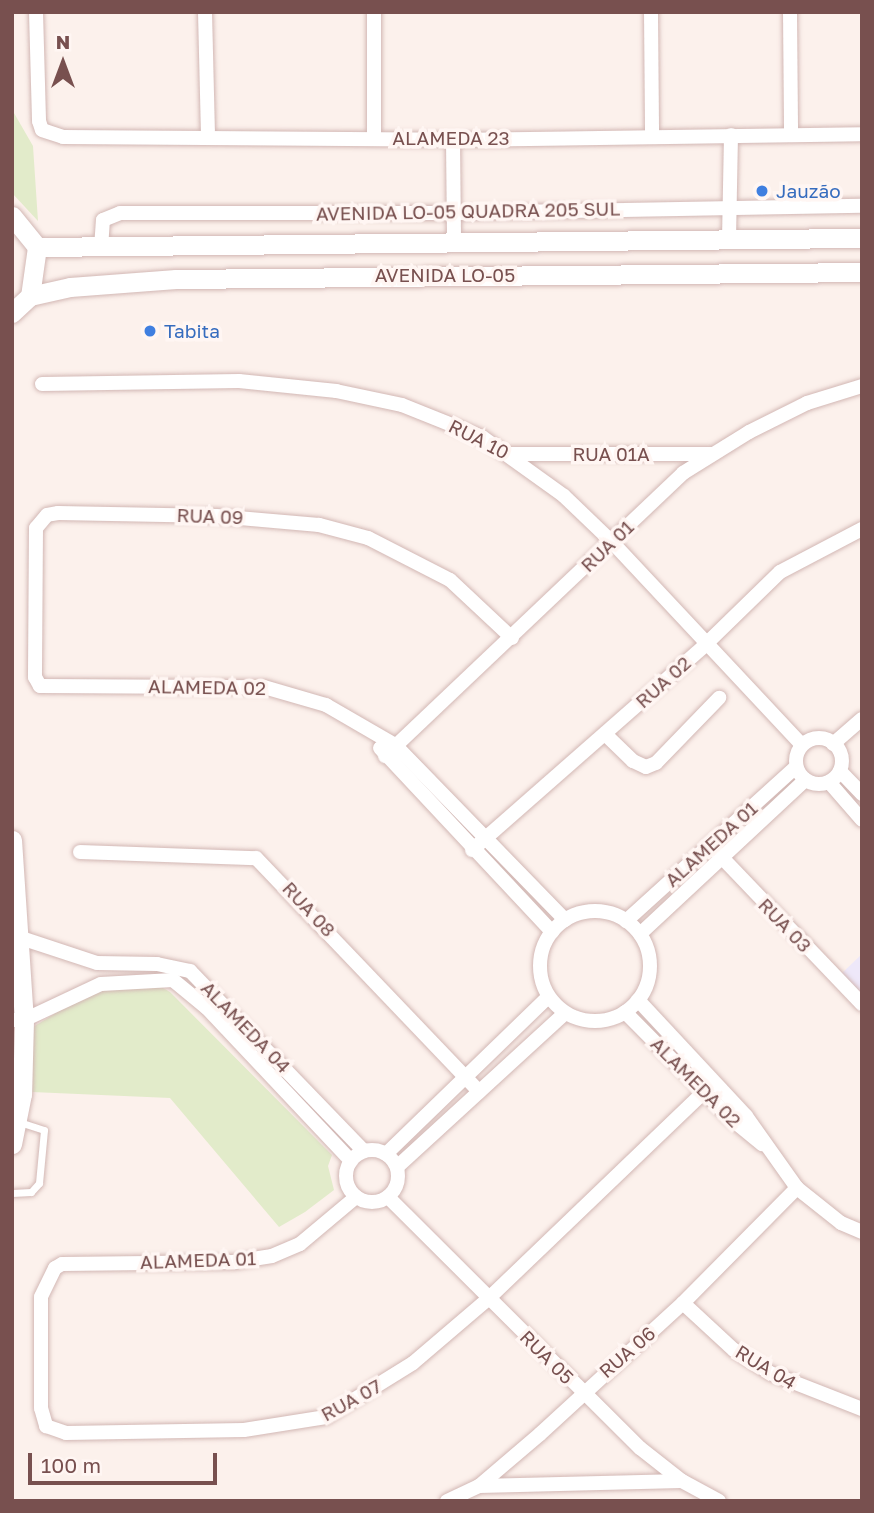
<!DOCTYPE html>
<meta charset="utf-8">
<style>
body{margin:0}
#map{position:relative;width:874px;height:1513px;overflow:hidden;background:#fcf1ec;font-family:"Golos Text",sans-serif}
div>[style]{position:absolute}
.education>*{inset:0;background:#eee8f9}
.green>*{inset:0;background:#e2ebca}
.roads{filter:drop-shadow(0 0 2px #d2b7b4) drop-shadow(0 0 2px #d2b7b4)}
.lane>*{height:7px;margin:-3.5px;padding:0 3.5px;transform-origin:3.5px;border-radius:3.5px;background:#fff}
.street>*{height:14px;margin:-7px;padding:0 7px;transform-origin:7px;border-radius:7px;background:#fff}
.street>.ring{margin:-7px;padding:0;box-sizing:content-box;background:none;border:14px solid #fff;border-radius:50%}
.secondary>*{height:19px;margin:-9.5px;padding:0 9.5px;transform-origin:9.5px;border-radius:9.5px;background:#fff}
.dots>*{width:19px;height:19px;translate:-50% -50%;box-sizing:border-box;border:4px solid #fff6f3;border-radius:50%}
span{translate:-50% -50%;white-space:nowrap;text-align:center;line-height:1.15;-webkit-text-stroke:7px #fff6f3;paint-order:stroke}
.street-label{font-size:19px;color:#78504f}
.shop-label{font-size:19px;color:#366cbe}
.left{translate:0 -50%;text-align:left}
.frame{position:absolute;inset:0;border:14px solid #78504f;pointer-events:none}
.north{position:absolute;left:28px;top:28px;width:70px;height:70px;-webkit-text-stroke:5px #fff6f3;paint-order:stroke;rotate:0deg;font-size:19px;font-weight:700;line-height:28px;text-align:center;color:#78504f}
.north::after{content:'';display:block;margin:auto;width:24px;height:32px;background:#78504f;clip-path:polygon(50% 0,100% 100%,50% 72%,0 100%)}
.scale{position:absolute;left:28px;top:1453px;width:189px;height:32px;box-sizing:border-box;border:4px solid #78504f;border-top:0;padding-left:9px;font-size:21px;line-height:24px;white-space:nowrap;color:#78504f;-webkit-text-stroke:5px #fff6f3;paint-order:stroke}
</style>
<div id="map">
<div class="education">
<i style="clip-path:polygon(862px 954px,862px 997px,840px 975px)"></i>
</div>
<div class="green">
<i style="clip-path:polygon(12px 20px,14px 113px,33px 146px,38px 221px,12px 193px)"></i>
<i style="clip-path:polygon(149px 980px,170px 992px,332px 1155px,328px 1166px,334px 1190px,305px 1212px,279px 1227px,170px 1098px,32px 1092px,33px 1027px,87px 994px)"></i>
</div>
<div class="roads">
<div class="lane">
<i style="left:12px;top:1193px;width:19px;rotate:-3deg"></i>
<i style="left:31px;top:1192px;width:12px;rotate:-48deg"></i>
<i style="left:39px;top:1183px;width:53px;rotate:-84.6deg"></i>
<i style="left:44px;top:1130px;width:26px;rotate:-162deg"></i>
</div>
<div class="street">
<i style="left:36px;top:12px;width:109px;rotate:88.4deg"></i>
<i style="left:39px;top:121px;width:9px;rotate:72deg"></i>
<i style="left:42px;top:130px;width:22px;rotate:18deg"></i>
<i style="left:63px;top:137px;width:390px;rotate:0.4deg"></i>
<i style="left:453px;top:140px;width:409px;rotate:-0.8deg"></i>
<i style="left:205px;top:12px;width:125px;rotate:88.6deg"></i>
<i style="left:651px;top:12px;width:125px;rotate:89.5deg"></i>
<i style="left:790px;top:12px;width:122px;rotate:89.5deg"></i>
<i style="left:374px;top:138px;width:126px;rotate:-90deg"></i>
<i style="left:453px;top:140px;width:102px;rotate:89.4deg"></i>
<i style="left:729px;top:239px;width:104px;rotate:-88.9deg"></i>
<i style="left:101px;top:248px;width:28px;rotate:-86deg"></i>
<i style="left:103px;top:220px;width:18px;rotate:-22deg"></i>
<i style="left:120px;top:213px;width:333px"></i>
<i style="left:453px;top:213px;width:409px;rotate:-1deg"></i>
<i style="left:42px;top:384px;width:197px;rotate:-0.9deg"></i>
<i style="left:239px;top:381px;width:98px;rotate:5.9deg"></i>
<i style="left:336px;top:391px;width:67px;rotate:12deg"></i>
<i style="left:402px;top:405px;width:86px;rotate:21.8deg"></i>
<i style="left:482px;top:437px;width:101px;rotate:35.7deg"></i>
<i style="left:564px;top:496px;width:66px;rotate:43.8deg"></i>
<i style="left:612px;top:542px;width:278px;rotate:46.9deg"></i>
<i style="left:511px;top:454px;width:200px"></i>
<i style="left:512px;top:638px;width:85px;rotate:-136.9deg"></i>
<i style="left:450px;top:580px;width:92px;rotate:-152.9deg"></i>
<i style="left:368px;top:538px;width:51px;rotate:-165.1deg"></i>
<i style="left:319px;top:525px;width:102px;rotate:-175deg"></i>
<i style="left:217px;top:516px;width:159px;rotate:-178.9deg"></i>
<i style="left:58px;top:513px;width:11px;rotate:170deg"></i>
<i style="left:47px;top:515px;width:17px;rotate:130deg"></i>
<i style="left:36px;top:528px;width:149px;rotate:90.4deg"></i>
<i style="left:35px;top:677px;width:10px;rotate:61deg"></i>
<i style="left:40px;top:686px;width:224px;rotate:0.3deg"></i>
<i style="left:264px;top:687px;width:65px;rotate:16.2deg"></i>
<i style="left:326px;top:705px;width:80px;rotate:30.1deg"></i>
<i style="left:395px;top:745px;width:244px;rotate:45.8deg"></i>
<i style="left:605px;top:734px;width:39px;rotate:44deg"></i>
<i style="left:633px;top:761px;width:14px;rotate:25deg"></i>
<i style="left:646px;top:767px;width:11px;rotate:-22deg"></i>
<i style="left:656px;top:763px;width:91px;rotate:-45.9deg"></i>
<i class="ring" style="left:796px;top:738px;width:32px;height:32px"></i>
<i style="left:833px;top:744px;width:38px;rotate:-41deg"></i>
<i style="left:380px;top:748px;width:252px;rotate:46.9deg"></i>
<i style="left:385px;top:756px;width:411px;rotate:-43.5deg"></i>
<i style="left:683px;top:473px;width:78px;rotate:-31.8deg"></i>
<i style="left:749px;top:432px;width:65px;rotate:-26.6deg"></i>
<i style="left:807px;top:403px;width:58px;rotate:-17.2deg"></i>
<i style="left:840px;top:771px;width:32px;rotate:46deg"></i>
<i style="left:829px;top:782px;width:50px;rotate:49deg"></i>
<i style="left:710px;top:845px;width:220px;rotate:46.3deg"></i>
<i style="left:472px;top:850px;width:309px;rotate:-41.3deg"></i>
<i style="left:704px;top:646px;width:106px;rotate:-44.2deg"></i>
<i style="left:780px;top:572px;width:93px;rotate:-27.7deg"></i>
<i style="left:80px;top:852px;width:176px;rotate:2deg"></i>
<i style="left:256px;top:858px;width:323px;rotate:46.3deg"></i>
<i class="ring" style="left:540px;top:911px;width:96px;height:96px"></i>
<i style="left:626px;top:921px;width:229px;rotate:-42.2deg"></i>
<i style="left:640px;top:934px;width:226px;rotate:-43deg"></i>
<i style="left:12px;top:935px;width:89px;rotate:18.2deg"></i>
<i style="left:97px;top:963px;width:60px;rotate:1deg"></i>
<i style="left:157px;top:964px;width:34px;rotate:12deg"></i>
<i style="left:190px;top:971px;width:250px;rotate:46deg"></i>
<i style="left:638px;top:1000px;width:158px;rotate:47deg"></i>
<i style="left:746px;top:1116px;width:88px;rotate:54.7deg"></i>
<i style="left:797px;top:1188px;width:56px;rotate:38.5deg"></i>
<i style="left:841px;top:1223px;width:23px;rotate:23deg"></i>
<i style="left:625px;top:1012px;width:148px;rotate:45.3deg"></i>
<i style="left:729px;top:1117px;width:43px;rotate:39.3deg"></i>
<i style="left:12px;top:1020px;width:12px"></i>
<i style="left:24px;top:1020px;width:85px;rotate:-25.1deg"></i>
<i style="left:101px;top:984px;width:72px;rotate:-3.2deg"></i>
<i style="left:173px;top:980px;width:44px;rotate:39.5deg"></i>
<i style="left:207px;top:1008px;width:210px;rotate:46.7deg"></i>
<i class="ring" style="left:346px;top:1150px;width:38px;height:38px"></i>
<i style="left:386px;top:1154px;width:226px;rotate:-44.1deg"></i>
<i style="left:397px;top:1167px;width:228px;rotate:-42.5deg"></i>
<i style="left:356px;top:1197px;width:73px;rotate:140deg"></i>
<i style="left:300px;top:1244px;width:30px;rotate:157deg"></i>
<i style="left:272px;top:1256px;width:37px;rotate:171deg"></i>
<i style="left:235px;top:1262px;width:173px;rotate:179.3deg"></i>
<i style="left:62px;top:1264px;width:8px;rotate:150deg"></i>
<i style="left:55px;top:1268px;width:32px;rotate:116deg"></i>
<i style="left:41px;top:1297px;width:111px;rotate:90deg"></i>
<i style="left:41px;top:1408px;width:19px;rotate:74deg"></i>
<i style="left:46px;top:1426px;width:21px;rotate:19deg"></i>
<i style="left:66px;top:1433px;width:178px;rotate:-1deg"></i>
<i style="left:244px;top:1430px;width:83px;rotate:-9deg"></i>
<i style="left:326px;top:1417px;width:102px;rotate:-31.8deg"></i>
<i style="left:413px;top:1363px;width:99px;rotate:-40.5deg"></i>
<i style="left:488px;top:1299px;width:313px;rotate:-43.8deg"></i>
<i style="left:388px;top:1197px;width:356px;rotate:44.9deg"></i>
<i style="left:640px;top:1448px;width:53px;rotate:38.2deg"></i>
<i style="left:682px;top:1481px;width:42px;rotate:28.4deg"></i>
<i style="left:683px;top:1303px;width:69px;rotate:42.7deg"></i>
<i style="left:734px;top:1350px;width:43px;rotate:32.6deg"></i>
<i style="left:770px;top:1373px;width:99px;rotate:21.4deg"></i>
<i style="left:479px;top:1486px;width:203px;rotate:-1.4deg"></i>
<i style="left:447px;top:1501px;width:35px;rotate:-25deg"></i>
<i style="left:479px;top:1486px;width:80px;rotate:-40.4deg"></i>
<i style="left:540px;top:1434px;width:194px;rotate:-42.5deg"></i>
<i style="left:683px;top:1303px;width:162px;rotate:-45.3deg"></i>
</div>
<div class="secondary">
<i style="left:12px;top:216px;width:40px;rotate:51deg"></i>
<i style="left:37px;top:247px;width:49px;rotate:98.1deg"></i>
<i style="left:30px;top:296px;width:25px;rotate:137deg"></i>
<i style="left:37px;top:247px;width:825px;rotate:-0.63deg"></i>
<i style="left:30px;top:296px;width:41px;rotate:-12.7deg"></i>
<i style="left:70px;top:287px;width:106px;rotate:-4.3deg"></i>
<i style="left:176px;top:279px;width:686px;rotate:-0.58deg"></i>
<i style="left:12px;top:840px;width:180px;rotate:86.2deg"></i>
<i style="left:24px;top:1020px;width:74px;rotate:91.5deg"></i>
<i style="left:22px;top:1094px;width:51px;rotate:101.3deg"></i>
</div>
</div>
<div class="dots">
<i style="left:762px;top:191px;background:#3f7fe0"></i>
<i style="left:150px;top:331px;background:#3f7fe0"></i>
</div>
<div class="street-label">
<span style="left:451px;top:138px">ALAMEDA 23</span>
<span style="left:468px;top:211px;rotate:-1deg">AVENIDA LO-05 QUADRA 205 SUL</span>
<span style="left:445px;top:275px">AVENIDA LO-05</span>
<span style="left:479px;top:439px;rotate:27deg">RUA 10</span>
<span style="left:611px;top:454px">RUA 01A</span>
<span style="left:210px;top:516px;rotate:2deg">RUA 09</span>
<span style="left:607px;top:546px;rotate:-44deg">RUA 01</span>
<span style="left:663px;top:682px;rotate:-42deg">RUA 02</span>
<span style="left:207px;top:687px;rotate:1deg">ALAMEDA 02</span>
<span style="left:711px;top:844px;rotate:-42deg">ALAMEDA 01</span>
<span style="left:309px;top:909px;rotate:47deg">RUA 08</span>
<span style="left:785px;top:925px;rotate:46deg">RUA 03</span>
<span style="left:246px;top:1027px;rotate:46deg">ALAMEDA 04</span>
<span style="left:696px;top:1082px;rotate:45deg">ALAMEDA 02</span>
<span style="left:198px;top:1260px;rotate:-2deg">ALAMEDA 01</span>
<span style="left:627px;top:1352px;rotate:-41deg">RUA 06</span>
<span style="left:547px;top:1357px;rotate:45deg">RUA 05</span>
<span style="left:766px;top:1367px;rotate:31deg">RUA 04</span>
<span style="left:351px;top:1400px;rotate:-29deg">RUA 07</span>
</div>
<div class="shop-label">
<span class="left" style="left:776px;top:191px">Jauzão</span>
<span class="left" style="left:164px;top:331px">Tabita</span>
</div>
<div class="frame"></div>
<div class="north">N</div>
<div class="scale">100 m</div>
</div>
